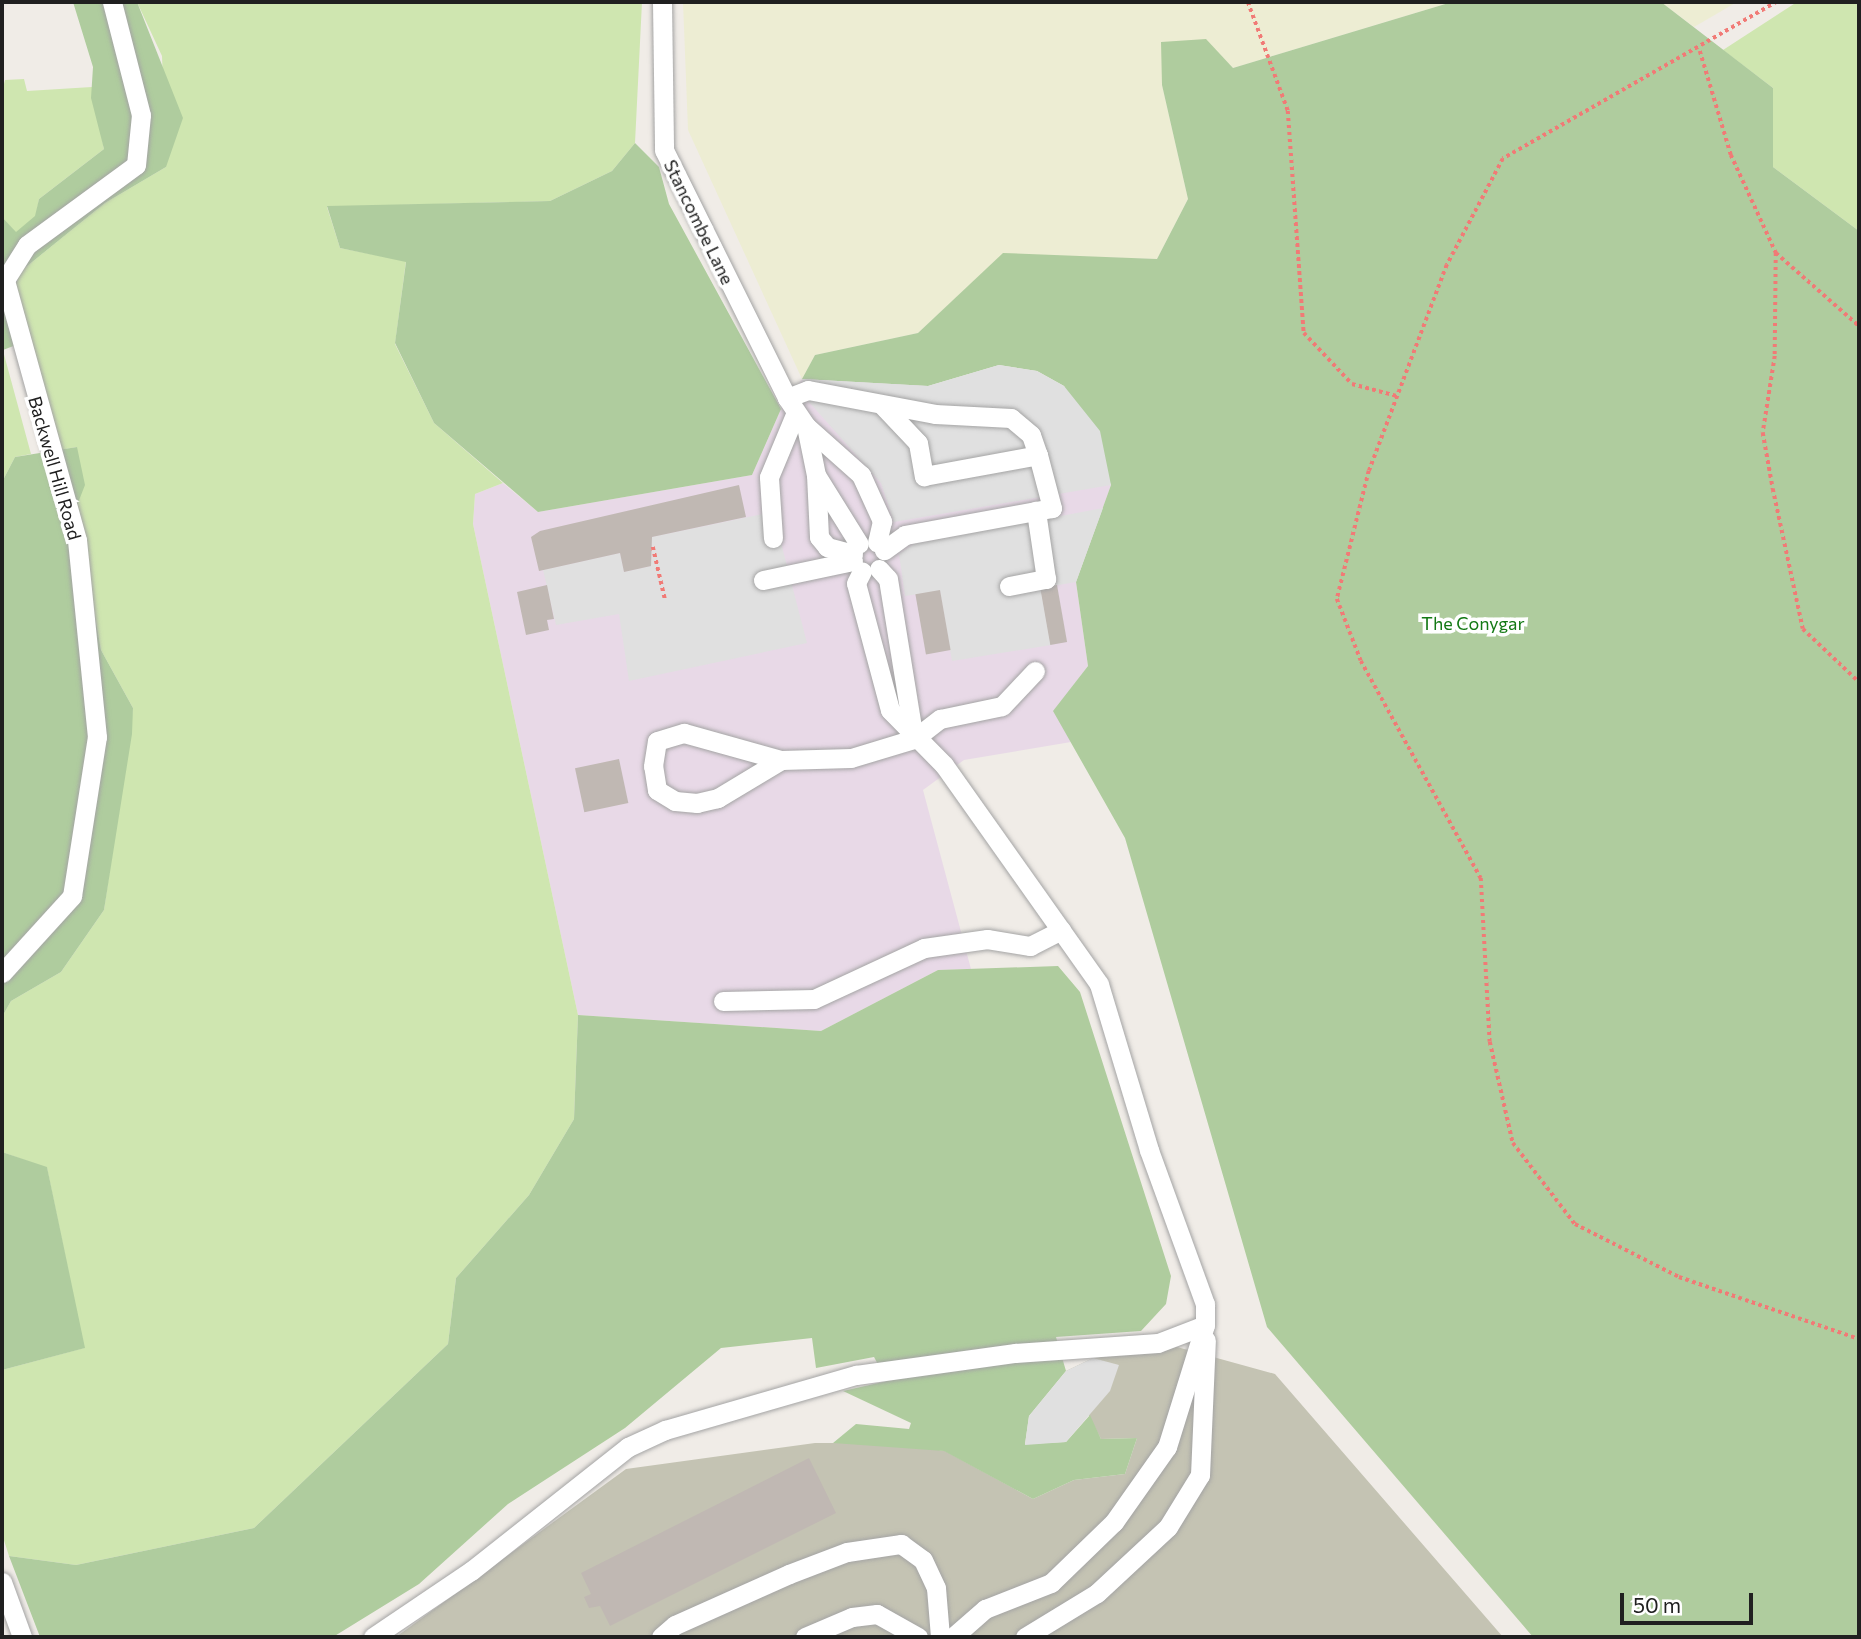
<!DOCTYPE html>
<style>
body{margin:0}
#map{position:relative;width:1861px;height:1639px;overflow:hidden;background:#f0ece7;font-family:Commissioner,sans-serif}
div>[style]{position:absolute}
.industrial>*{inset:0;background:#e8d9e7}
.construction>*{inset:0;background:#c4c3b3}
.farmland>*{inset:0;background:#ededd3}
.grass>*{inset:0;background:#cfe6b0}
.forest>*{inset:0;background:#afcc9e}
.parking>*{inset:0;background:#e0e0e0}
.building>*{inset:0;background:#c0b8b3;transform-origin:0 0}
.path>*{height:3.5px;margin-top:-1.75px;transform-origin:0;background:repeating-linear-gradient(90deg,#f17a76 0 3.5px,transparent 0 7px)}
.roads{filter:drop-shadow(0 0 2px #a4a4a4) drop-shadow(0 0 2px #a4a4a4)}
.minor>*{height:19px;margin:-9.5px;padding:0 9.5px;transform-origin:9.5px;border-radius:9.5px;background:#fff}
span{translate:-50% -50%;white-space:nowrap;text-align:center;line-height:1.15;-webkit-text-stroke:7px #fff;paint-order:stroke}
.street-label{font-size:18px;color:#202020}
.park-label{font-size:18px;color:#137914}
.frame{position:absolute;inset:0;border:4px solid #202020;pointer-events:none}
.scale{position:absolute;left:1620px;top:1593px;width:133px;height:32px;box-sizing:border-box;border:4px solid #202020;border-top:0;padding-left:9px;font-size:21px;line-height:24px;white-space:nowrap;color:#202020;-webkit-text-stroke:5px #fff;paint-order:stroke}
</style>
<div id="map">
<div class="industrial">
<i style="clip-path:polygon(802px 379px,928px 386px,1111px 485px,1076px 582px,1088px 666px,1054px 711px,1071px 742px,964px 760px,923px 790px,971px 969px,938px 970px,821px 1031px,578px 1015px,473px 524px,475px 494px,503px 483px,538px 512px,752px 475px,781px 409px)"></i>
</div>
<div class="construction">
<i style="clip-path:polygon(1177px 1347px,1275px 1374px,1503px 1637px,396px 1637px,626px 1469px,815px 1443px,893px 1443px,945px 1451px,1033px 1499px,1074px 1480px,1125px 1474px,1137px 1438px,1101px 1439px,1066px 1371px,1093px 1358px)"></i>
</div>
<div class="farmland">
<i style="clip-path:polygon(683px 2px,1452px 2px,1233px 68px,1206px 40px,1162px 85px,1188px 199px,1157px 259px,1003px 254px,918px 333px,815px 355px,802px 379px,688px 130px)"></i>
<i style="clip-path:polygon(1661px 2px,1737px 2px,1694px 27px)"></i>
</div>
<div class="grass">
<i style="clip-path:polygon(137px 2px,642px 2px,635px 143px,612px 171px,550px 201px,327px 207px,340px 248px,406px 261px,395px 344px,434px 423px,503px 483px,475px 494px,473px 524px,578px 1015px,574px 1119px,529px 1195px,456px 1278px,448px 1344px,254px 1528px,76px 1565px,9px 1556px,2px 1534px,2px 1370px,84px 1348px,47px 1168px,2px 1152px,2px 1017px,11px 1001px,61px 972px,104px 910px,133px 708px,101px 650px,76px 508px,77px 447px,59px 450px,15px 286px,21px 271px,105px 203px,166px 167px,162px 56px)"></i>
<i style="clip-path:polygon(1797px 2px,1859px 2px,1859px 231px,1773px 167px,1773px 88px,1723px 50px)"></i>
<i style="clip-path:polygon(24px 79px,27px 91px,92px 87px,104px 149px,39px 199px,36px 216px,16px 233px,2px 217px,2px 92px,5px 80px)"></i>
<i style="clip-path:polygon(2px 347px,31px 454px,15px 457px,2px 482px)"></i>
</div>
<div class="forest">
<i style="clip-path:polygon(73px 2px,137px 2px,183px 118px,166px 167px,105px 203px,21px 271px,15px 286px,29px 340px,3px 350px,2px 217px,16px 232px,35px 216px,39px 199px,104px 149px,91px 98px,93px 67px)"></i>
<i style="clip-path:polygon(1452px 2px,1661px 2px,1773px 88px,1773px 167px,1859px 231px,1859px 1637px,1533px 1637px,1267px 1327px,1125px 838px,1053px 711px,1088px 666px,1076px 582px,1111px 485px,1064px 386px,1037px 371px,999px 365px,928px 386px,802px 379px,815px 355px,918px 333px,1003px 253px,1157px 259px,1188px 199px,1162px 85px,1161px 42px,1206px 39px,1233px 68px)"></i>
<i style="clip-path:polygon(635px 143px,659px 167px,669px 204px,781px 409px,752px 475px,538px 512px,434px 423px,395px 343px,406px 262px,340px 248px,327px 206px,550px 201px,612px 171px)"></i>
<i style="clip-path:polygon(77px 447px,85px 485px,76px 508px,101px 650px,133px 708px,132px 734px,104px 910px,61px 972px,11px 1001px,2px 1017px,2px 482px,15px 457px)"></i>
<i style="clip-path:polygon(1058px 966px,1080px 992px,1171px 1276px,1166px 1304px,1141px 1331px,1056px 1337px,1066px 1371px,1029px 1416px,1025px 1444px,1066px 1442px,1090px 1415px,1101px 1439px,1137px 1438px,1125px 1474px,1074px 1480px,1033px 1499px,944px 1451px,833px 1443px,856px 1424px,909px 1429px,911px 1423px,843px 1391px,887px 1381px,874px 1357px,816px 1368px,812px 1338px,721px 1348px,625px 1428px,508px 1504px,419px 1584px,333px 1637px,40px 1637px,9px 1556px,76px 1565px,254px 1528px,448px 1344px,456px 1278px,529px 1195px,574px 1119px,578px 1015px,821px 1031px,938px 970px)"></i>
<i style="clip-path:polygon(2px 1152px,47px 1167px,85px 1348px,2px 1370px)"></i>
</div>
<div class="parking">
<i style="clip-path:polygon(999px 365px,1037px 371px,1064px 386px,1100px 431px,1111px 485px,894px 522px,881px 483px,809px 402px,802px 379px,928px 386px)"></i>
<i style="clip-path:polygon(1103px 508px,1076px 582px,1041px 588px,1051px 645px,952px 661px,940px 591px,905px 596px,899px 554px,914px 544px)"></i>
<i style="clip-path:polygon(773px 512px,807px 643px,629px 681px,619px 614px,556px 625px,543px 570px,620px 553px,624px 572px,651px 566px,652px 537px)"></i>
<i style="clip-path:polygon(1093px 1358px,1119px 1365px,1110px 1391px,1066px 1442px,1025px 1445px,1029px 1416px,1066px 1371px)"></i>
</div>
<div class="building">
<i style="clip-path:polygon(739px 485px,746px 517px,652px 537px,651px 566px,624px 572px,620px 553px,539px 571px,531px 537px,540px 531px)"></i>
<i style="clip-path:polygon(547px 585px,554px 619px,547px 620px,549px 630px,526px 635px,517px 592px)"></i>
<i style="left:1057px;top:585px;width:58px;height:17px;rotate:80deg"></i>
<i style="left:940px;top:590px;width:61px;height:25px;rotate:80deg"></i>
<i style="left:619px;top:759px;width:45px;height:45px;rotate:78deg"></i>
<i style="clip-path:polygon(809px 1458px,836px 1513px,610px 1626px,600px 1606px,589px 1608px,584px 1597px,591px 1594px,581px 1573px)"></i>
</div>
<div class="path">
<i style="left:1248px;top:2px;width:116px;rotate:69.8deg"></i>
<i style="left:1288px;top:111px;width:223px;rotate:85.9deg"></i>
<i style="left:1304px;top:333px;width:70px;rotate:46.7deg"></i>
<i style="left:1352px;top:384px;width:47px;rotate:14.9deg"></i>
<i style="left:1777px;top:2px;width:316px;rotate:150.2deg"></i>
<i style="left:1503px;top:159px;width:120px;rotate:117.8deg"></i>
<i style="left:1447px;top:265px;width:220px;rotate:110.7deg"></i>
<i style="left:1369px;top:471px;width:132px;rotate:104deg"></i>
<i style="left:1337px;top:599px;width:66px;rotate:68.8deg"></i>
<i style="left:1361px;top:661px;width:248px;rotate:61.1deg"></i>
<i style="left:1481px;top:878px;width:164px;rotate:86.9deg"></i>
<i style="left:1490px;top:1042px;width:104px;rotate:77.2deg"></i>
<i style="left:1513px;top:1143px;width:102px;rotate:52.6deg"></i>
<i style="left:1575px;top:1224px;width:117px;rotate:27deg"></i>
<i style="left:1679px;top:1277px;width:190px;rotate:19deg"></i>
<i style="left:1700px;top:51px;width:109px;rotate:73.4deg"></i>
<i style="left:1731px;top:155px;width:108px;rotate:65.3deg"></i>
<i style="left:1776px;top:253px;width:111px;rotate:41.3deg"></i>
<i style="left:1776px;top:253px;width:103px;rotate:90.6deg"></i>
<i style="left:1775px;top:356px;width:78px;rotate:98.9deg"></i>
<i style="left:1763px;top:433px;width:57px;rotate:79.9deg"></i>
<i style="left:1773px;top:489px;width:143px;rotate:77.9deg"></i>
<i style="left:1803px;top:629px;width:77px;rotate:43.4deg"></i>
<i style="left:653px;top:547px;width:53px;rotate:77deg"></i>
</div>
<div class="roads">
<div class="minor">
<i style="left:662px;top:2px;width:148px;rotate:89.2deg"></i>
<i style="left:664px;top:150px;width:277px;rotate:63.6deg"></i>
<i style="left:787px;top:398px;width:34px;rotate:56deg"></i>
<i style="left:806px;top:426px;width:74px;rotate:41.7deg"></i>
<i style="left:861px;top:475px;width:51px;rotate:65.5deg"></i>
<i style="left:882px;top:521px;width:22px;rotate:103deg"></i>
<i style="left:787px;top:398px;width:22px;rotate:-21deg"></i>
<i style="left:808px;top:390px;width:129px;rotate:10.7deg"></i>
<i style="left:935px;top:414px;width:76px;rotate:3deg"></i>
<i style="left:1011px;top:418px;width:26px;rotate:40deg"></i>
<i style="left:1031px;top:435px;width:21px;rotate:71deg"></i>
<i style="left:883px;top:406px;width:51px;rotate:46.6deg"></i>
<i style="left:918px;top:443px;width:34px;rotate:80deg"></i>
<i style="left:924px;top:476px;width:116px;rotate:-10.4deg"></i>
<i style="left:1038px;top:455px;width:55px;rotate:75.2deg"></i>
<i style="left:1052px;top:508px;width:149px;rotate:169.6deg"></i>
<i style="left:905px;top:535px;width:26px;rotate:144deg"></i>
<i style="left:806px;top:426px;width:50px;rotate:78.5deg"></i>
<i style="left:816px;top:475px;width:81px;rotate:58.1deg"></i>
<i style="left:816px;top:475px;width:62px;rotate:87.2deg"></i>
<i style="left:819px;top:537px;width:13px;rotate:51deg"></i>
<i style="left:827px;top:547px;width:27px;rotate:15deg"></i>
<i style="left:773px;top:538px;width:61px;rotate:-93.8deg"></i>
<i style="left:769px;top:477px;width:70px;rotate:-67.4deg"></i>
<i style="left:879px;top:569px;width:13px;rotate:48deg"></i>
<i style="left:888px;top:579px;width:162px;rotate:80.8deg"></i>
<i style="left:763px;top:580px;width:92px;rotate:-11.9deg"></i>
<i style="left:1009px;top:586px;width:38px;rotate:-11deg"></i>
<i style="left:1046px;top:579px;width:69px;rotate:-98.4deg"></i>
<i style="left:781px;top:760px;width:74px;rotate:148.9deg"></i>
<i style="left:718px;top:798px;width:22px;rotate:167deg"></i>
<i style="left:697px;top:803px;width:22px;rotate:-175deg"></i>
<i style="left:675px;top:801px;width:21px;rotate:-149deg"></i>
<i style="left:657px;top:790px;width:24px;rotate:-99deg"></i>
<i style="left:653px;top:766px;width:25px;rotate:-81deg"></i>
<i style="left:657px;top:741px;width:28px;rotate:-17deg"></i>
<i style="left:684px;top:733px;width:101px;rotate:15.6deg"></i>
<i style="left:781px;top:760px;width:70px;rotate:-1.6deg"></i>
<i style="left:851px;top:758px;width:66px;rotate:-16.8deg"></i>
<i style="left:914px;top:739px;width:33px;rotate:-38deg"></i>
<i style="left:940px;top:719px;width:63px;rotate:-11.8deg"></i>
<i style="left:1002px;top:706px;width:48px;rotate:-46.7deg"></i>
<i style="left:2px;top:973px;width:104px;rotate:-47.7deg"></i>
<i style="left:72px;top:896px;width:161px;rotate:-81.1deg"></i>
<i style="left:97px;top:737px;width:198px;rotate:-95.8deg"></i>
<i style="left:77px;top:540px;width:270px;rotate:-105.5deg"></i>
<i style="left:5px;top:280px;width:41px;rotate:-57.8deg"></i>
<i style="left:27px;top:245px;width:135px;rotate:-36.3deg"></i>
<i style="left:136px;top:165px;width:50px;rotate:-84.3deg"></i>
<i style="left:141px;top:115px;width:117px;rotate:-104.4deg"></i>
<i style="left:723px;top:1001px;width:91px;rotate:-1.3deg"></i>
<i style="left:814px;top:999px;width:121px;rotate:-24.9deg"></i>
<i style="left:924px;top:948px;width:64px;rotate:-8.1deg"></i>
<i style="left:987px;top:939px;width:44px;rotate:9.2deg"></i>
<i style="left:1030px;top:946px;width:35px;rotate:-27deg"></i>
<i style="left:2px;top:1582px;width:59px;rotate:70deg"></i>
<i style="left:373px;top:1637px;width:118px;rotate:-34deg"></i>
<i style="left:471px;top:1571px;width:200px;rotate:-38.3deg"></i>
<i style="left:628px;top:1447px;width:41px;rotate:-24.7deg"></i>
<i style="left:665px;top:1430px;width:199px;rotate:-16.1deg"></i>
<i style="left:856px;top:1375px;width:161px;rotate:-7.9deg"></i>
<i style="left:1015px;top:1353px;width:143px;rotate:-4deg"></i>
<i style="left:1158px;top:1343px;width:50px;rotate:-21deg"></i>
<i style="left:1205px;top:1325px;width:21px;rotate:-90deg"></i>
<i style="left:1205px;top:1304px;width:164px;rotate:-110deg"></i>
<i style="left:1149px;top:1150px;width:173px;rotate:-106.8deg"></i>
<i style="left:1099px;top:984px;width:268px;rotate:-125.3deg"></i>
<i style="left:944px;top:765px;width:77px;rotate:-134.5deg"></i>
<i style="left:890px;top:710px;width:131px;rotate:-105deg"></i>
<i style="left:856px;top:583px;width:13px;rotate:-63deg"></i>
<i style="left:661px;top:1637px;width:18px;rotate:-41deg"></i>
<i style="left:675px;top:1625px;width:125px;rotate:-24.1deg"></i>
<i style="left:789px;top:1574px;width:62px;rotate:-20.8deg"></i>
<i style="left:847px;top:1552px;width:55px;rotate:-8.4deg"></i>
<i style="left:901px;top:1544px;width:27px;rotate:36deg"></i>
<i style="left:923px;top:1560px;width:31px;rotate:65deg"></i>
<i style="left:936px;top:1588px;width:49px;rotate:85.3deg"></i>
<i style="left:805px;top:1637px;width:51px;rotate:-23.1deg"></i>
<i style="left:852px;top:1617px;width:25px;rotate:-7deg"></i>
<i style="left:877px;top:1614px;width:47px;rotate:29.3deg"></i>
<i style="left:953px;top:1637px;width:43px;rotate:-41.2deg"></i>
<i style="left:985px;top:1609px;width:71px;rotate:-21.5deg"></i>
<i style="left:1051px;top:1583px;width:88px;rotate:-44.1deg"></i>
<i style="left:1114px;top:1522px;width:92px;rotate:-54.8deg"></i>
<i style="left:1167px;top:1447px;width:128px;rotate:-72.7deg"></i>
<i style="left:1025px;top:1637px;width:84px;rotate:-31.4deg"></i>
<i style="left:1097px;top:1593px;width:97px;rotate:-42.9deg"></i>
<i style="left:1168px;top:1527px;width:61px;rotate:-58.4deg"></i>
<i style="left:1200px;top:1475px;width:135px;rotate:-87.5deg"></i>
</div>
</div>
<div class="street-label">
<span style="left:699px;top:222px;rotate:64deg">Stancombe Lane</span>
<span style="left:55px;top:468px;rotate:74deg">Backwell Hill Road</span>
</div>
<div class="park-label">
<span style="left:1473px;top:623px">The Conygar</span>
</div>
<div class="frame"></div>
<div class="scale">50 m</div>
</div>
